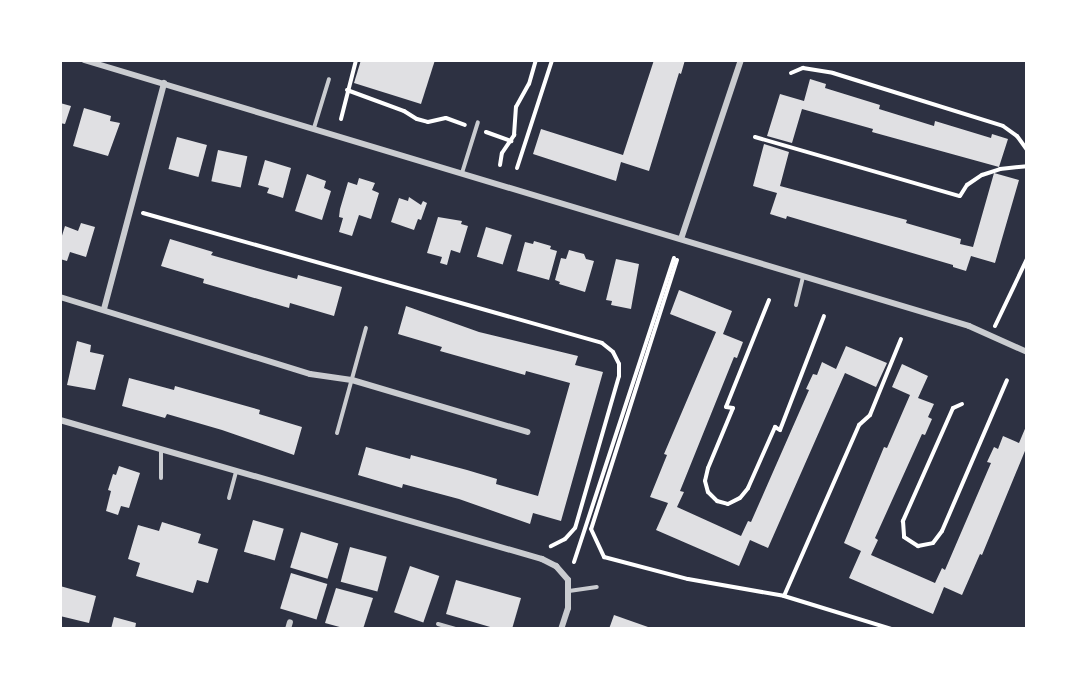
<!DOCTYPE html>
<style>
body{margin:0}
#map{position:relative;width:1087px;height:689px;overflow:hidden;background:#2d3142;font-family:"PT Sans",sans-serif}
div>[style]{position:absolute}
.building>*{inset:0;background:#e0e0e3;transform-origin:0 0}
.path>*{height:4px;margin:-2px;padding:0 2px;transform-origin:2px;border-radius:2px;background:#fff}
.service>*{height:4px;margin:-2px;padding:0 2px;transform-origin:2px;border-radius:2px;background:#caccd0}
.minor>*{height:6px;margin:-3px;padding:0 3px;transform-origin:3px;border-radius:3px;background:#caccd0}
span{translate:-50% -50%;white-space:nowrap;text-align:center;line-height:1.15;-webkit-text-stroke:5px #fff;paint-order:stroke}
.frame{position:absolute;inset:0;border:62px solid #fff;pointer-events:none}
</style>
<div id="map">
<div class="building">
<i style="clip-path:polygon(361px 60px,435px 60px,421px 104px,354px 83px)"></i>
<i style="clip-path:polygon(654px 60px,685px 60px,681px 74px,679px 73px,649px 171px,621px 162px,616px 181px,533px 154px,541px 129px,623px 155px)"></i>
<i style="clip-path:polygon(810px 79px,826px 84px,825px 88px,880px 105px,879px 109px,934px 126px,935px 121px,991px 138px,992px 134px,1008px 139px,999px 167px,872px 132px,873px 129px,802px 109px,792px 143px,767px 136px,780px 94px,804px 101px)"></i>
<i style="clip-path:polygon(60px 103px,71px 106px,65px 124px,60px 123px)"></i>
<i style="clip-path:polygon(84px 108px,111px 116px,110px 121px,120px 123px,108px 156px,73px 146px)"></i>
<i style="left:177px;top:137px;width:31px;height:33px;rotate:15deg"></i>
<i style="clip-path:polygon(764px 144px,789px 152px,780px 186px,907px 220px,906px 223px,961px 239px,960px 244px,973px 247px,994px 173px,1019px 180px,995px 263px,971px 256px,966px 271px,953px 267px,953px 265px,787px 216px,786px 219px,770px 214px,777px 193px,753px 186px)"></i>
<i style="left:218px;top:150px;width:30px;height:32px;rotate:12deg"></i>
<i style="clip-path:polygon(265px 160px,291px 168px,283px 198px,267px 193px,269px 188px,258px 185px)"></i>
<i style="clip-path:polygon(307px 174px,326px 181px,324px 188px,331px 191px,322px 220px,295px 211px)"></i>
<i style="clip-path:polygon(359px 178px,375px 183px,372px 190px,379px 193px,371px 219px,359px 215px,352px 236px,339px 232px,343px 218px,339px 217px,340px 209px,348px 182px,357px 185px)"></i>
<i style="clip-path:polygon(409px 197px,421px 205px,423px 201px,427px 203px,421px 220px,418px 219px,414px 230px,391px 222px,399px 198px,408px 201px)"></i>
<i style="clip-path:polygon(438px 217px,462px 221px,461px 224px,468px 226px,460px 253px,451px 250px,447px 265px,440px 263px,442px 257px,427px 253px)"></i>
<i style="clip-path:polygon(81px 223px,95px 227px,86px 257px,70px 252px,67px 261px,60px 259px,60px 242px,65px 226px,78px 231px)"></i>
<i style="left:486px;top:227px;width:27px;height:31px;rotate:17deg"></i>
<i style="clip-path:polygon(170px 239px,213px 252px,211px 255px,271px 272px,297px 279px,298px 275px,342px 287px,334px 316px,290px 303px,289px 308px,234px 292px,203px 283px,204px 279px,161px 266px)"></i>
<i style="clip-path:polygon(534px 241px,551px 246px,550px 249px,557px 251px,549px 280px,517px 271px,525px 242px,533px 244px)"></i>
<i style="clip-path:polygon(569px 250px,584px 254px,586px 259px,594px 261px,585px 292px,559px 284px,560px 282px,555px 280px,561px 258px,566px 259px)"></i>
<i style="clip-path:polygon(616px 259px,639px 264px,631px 309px,611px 305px,612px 301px,606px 300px)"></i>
<i style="clip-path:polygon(679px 290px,732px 311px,723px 334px,743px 342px,737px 358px,734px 357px,680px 491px,684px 492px,677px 507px,741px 536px,748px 521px,751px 522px,809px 390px,806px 389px,813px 374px,817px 375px,822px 362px,836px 369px,846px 346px,887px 363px,876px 387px,845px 373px,768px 548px,750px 540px,739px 566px,656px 530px,668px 503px,650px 497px,667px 455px,664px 454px,716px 332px,670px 314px)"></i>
<i style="clip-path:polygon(406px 306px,479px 332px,578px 356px,575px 365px,603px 372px,561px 521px,533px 513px,530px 524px,459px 499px,403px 484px,402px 488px,358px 475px,366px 447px,410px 459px,411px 455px,467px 470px,497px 479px,496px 484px,538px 496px,570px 383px,526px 371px,525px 375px,440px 351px,442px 347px,398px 334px)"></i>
<i style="clip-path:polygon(77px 341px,91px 345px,90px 352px,104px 355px,95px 390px,67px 385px)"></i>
<i style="clip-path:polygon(902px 364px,928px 376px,918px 398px,934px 404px,928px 417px,932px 419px,925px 435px,922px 434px,875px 538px,878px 540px,871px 555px,935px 583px,942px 568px,945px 570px,991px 463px,987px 462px,994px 447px,998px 449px,1003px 436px,1019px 443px,1027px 424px,1027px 446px,982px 555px,980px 554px,962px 595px,944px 587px,933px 614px,849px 578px,861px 551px,844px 543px,884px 447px,887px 448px,910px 395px,892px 387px)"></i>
<i style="clip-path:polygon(129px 378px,174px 390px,175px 386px,260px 410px,259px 414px,302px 427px,294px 455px,222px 430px,167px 414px,165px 418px,122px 406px)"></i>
<i style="clip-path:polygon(119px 466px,140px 473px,129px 508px,121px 506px,118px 515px,106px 511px,111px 491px,108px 490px,113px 474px,116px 475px)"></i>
<i style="left:253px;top:520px;width:32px;height:33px;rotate:16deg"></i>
<i style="clip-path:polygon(162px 522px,201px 534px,198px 543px,218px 549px,208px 583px,197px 580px,193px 593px,136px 576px,140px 563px,128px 559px,138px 525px,159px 531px)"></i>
<i style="left:301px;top:532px;width:39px;height:37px;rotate:17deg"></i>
<i style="left:350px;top:547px;width:38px;height:36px;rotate:15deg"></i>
<i style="left:410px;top:566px;width:31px;height:49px;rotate:19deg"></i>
<i style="left:291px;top:573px;width:38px;height:37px;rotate:17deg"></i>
<i style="clip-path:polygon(456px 580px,521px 598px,512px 629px,497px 629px,446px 614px)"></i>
<i style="clip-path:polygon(60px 586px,96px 596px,89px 623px,60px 616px)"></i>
<i style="clip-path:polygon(336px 588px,373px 598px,363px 629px,347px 629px,325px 623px)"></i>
<i style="clip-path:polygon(614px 615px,648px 627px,647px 629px,609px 629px)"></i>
<i style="clip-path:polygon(114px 617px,136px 623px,135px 629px,111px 629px)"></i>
</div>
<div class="path">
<i style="left:791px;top:73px;width:13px;rotate:-23deg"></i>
<i style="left:803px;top:68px;width:30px;rotate:9deg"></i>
<i style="left:833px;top:73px;width:178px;rotate:17.3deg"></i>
<i style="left:1003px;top:126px;width:17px;rotate:36deg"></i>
<i style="left:1017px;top:136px;width:17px;rotate:54deg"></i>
<i style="left:347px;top:90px;width:61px;rotate:20.2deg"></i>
<i style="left:404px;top:111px;width:15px;rotate:32deg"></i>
<i style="left:417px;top:119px;width:11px;rotate:15deg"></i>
<i style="left:428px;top:122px;width:18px;rotate:-13deg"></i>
<i style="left:446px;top:118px;width:20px;rotate:20deg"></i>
<i style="left:341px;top:119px;width:61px;rotate:-75.7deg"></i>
<i style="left:486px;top:132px;width:27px;rotate:20deg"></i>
<i style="left:755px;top:137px;width:213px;rotate:16.1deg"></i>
<i style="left:960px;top:196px;width:13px;rotate:-58deg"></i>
<i style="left:967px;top:185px;width:18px;rotate:-34deg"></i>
<i style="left:982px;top:175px;width:19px;rotate:-18deg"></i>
<i style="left:1000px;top:169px;width:27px;rotate:-6deg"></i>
<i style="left:500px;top:165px;width:12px;rotate:-81deg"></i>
<i style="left:502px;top:153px;width:22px;rotate:-56deg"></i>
<i style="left:514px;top:135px;width:28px;rotate:-86deg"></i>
<i style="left:516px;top:107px;width:26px;rotate:-61deg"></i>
<i style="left:529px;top:84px;width:25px;rotate:-74deg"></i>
<i style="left:517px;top:168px;width:114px;rotate:-72deg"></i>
<i style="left:143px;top:213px;width:477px;rotate:15.8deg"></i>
<i style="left:602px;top:343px;width:14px;rotate:39deg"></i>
<i style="left:613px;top:352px;width:13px;rotate:63deg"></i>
<i style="left:619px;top:364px;width:12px;rotate:90deg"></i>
<i style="left:619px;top:376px;width:158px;rotate:106.1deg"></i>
<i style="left:575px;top:528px;width:15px;rotate:132deg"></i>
<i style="left:565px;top:539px;width:16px;rotate:153deg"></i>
<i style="left:677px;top:260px;width:282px;rotate:107.7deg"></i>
<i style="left:591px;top:529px;width:31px;rotate:65deg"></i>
<i style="left:604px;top:557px;width:87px;rotate:14.7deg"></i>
<i style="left:688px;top:579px;width:97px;rotate:10deg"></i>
<i style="left:784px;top:596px;width:113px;rotate:17deg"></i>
<i style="left:769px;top:300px;width:115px;rotate:111.9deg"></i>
<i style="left:726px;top:407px;width:7px;rotate:8deg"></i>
<i style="left:733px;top:408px;width:65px;rotate:112.6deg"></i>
<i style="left:708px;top:468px;width:13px;rotate:103deg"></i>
<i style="left:705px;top:481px;width:11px;rotate:75deg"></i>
<i style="left:708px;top:492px;width:13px;rotate:45deg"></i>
<i style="left:717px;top:501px;width:11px;rotate:15deg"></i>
<i style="left:728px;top:504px;width:13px;rotate:-27deg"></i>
<i style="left:740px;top:498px;width:13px;rotate:-51deg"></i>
<i style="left:748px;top:488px;width:67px;rotate:-66.1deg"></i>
<i style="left:775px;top:427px;width:6px;rotate:31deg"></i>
<i style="left:780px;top:430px;width:122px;rotate:-68.9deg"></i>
<i style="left:995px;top:326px;width:74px;rotate:-64.5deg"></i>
<i style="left:962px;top:404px;width:10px;rotate:156deg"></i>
<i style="left:953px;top:408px;width:124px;rotate:113.9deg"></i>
<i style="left:903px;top:521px;width:16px;rotate:86deg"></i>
<i style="left:904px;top:537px;width:17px;rotate:33deg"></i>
<i style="left:918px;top:546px;width:15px;rotate:-11deg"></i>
<i style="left:933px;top:543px;width:15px;rotate:-53deg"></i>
<i style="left:942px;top:531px;width:164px;rotate:-66.7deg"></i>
<i style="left:574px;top:562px;width:320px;rotate:-71.8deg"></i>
<i style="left:784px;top:596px;width:187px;rotate:-66.3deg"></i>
<i style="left:859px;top:425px;width:15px;rotate:-42deg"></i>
<i style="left:870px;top:415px;width:82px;rotate:-67.8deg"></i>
</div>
<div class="service">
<i style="left:314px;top:128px;width:51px;rotate:-73deg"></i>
<i style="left:462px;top:173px;width:53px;rotate:-72.6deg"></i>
<i style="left:796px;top:305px;width:29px;rotate:-76deg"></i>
<i style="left:337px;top:433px;width:109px;rotate:-74.6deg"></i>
<i style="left:161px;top:478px;width:28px;rotate:-90deg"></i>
<i style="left:229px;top:498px;width:28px;rotate:-75deg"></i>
<i style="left:569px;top:591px;width:28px;rotate:-8deg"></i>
<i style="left:438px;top:624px;width:19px;rotate:16deg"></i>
</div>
<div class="minor">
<i style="left:84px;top:60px;width:924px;rotate:16.73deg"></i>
<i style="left:969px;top:326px;width:64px;rotate:24.1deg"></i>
<i style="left:681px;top:239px;width:189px;rotate:-71.5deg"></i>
<i style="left:60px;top:297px;width:262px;rotate:17.1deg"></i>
<i style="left:310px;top:374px;width:42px;rotate:8.1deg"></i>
<i style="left:352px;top:380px;width:183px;rotate:16.5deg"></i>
<i style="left:104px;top:309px;width:234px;rotate:-75.1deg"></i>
<i style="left:60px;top:420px;width:502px;rotate:16.09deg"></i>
<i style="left:542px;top:559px;width:16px;rotate:27deg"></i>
<i style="left:556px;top:566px;width:18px;rotate:49deg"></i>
<i style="left:568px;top:580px;width:28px;rotate:90deg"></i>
<i style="left:568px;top:608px;width:22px;rotate:108deg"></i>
<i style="left:288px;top:629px;width:7px;rotate:-74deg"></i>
</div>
<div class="frame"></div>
</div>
